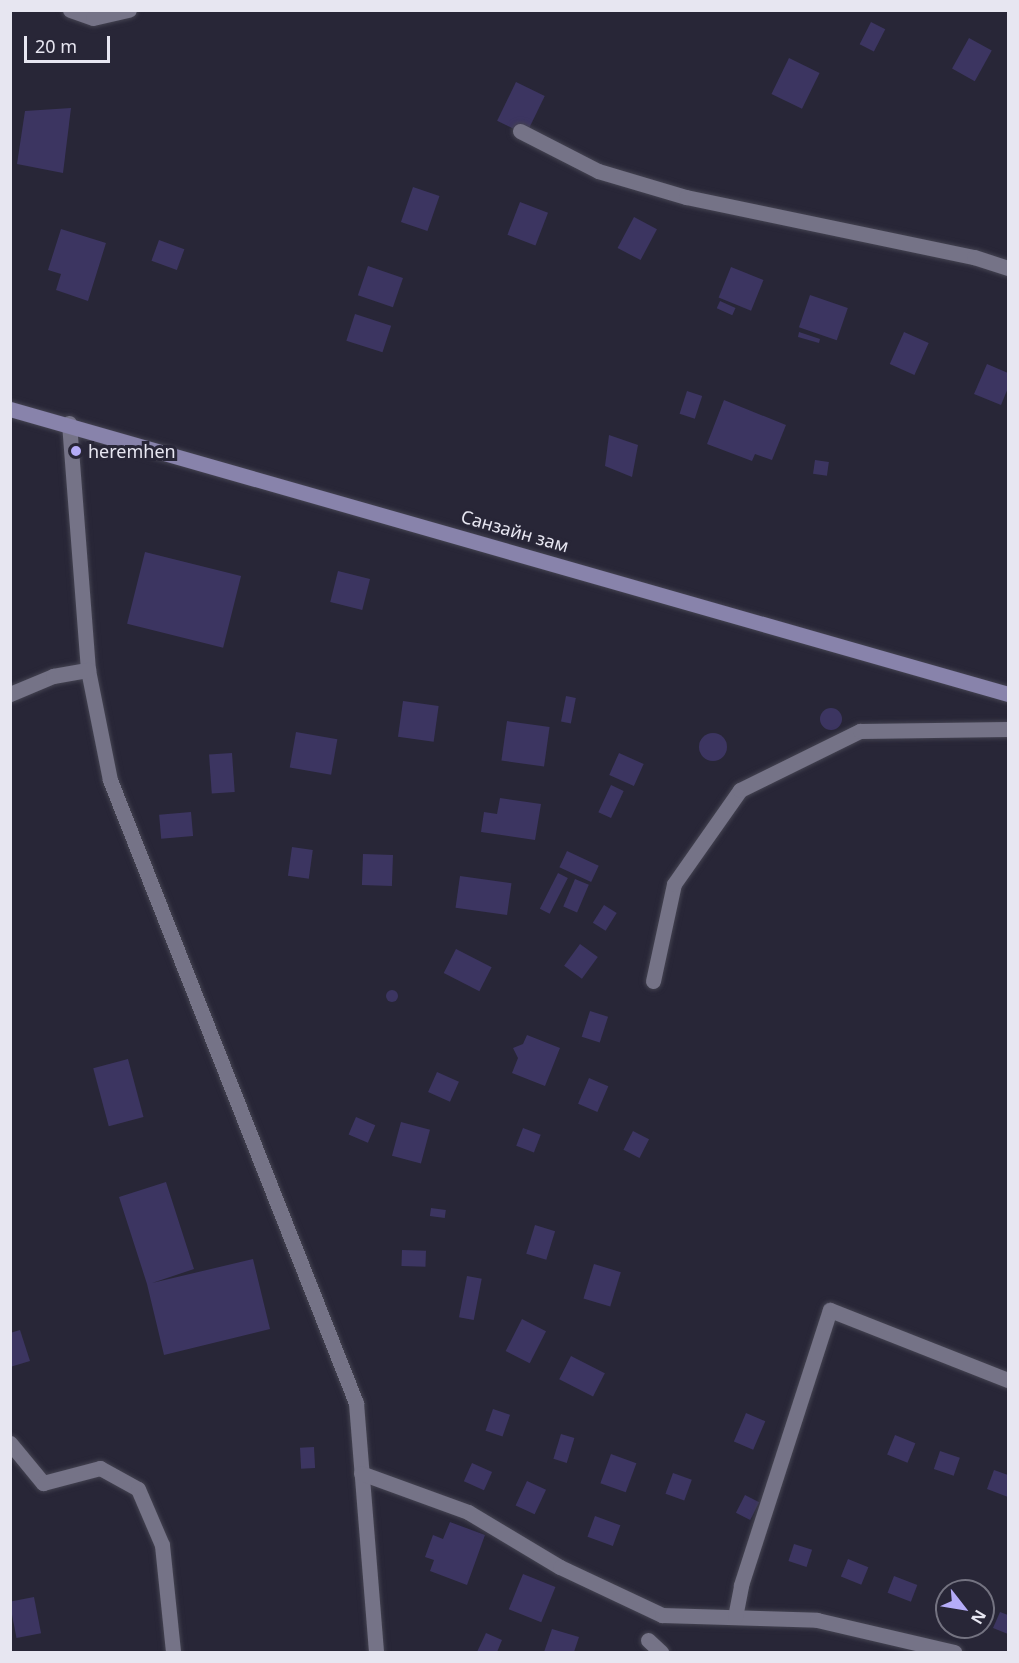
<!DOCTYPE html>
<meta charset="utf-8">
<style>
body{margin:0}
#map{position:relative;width:1019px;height:1663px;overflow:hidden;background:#282637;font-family:"Noto Sans",sans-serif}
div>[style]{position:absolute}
.building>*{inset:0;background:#3c3561;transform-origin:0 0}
.round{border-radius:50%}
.roads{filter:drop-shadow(0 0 2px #444351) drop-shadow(0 0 2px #444351)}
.street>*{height:15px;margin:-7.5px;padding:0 7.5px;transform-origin:7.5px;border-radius:7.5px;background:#757387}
.secondary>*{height:15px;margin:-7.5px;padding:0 7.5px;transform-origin:7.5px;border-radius:7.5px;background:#8883ab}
.dots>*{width:16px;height:16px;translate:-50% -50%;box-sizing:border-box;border:3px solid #282637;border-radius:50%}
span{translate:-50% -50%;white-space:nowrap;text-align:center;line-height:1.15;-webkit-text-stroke:6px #282637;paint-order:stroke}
.poi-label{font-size:18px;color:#e7e6f1}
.left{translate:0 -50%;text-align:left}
.street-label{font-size:18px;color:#e7e6f1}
.frame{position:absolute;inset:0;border:12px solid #e7e6f1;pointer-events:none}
.north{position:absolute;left:935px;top:1579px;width:60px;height:60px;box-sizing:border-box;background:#282637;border:2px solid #747381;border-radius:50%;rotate:121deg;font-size:16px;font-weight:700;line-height:24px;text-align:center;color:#e7e6f1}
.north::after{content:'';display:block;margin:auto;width:21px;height:27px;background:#b5acf8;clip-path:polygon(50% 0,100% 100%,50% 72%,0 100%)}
.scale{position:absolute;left:24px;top:36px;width:86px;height:27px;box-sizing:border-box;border:3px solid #e7e6f1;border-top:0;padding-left:8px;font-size:18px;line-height:21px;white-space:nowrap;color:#e7e6f1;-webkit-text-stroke:4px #282637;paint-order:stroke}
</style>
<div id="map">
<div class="building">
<i style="left:871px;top:22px;width:16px;height:25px;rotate:27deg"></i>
<i style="left:969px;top:38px;width:26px;height:35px;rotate:29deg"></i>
<i style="left:789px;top:58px;width:34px;height:40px;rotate:26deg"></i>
<i style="left:516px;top:82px;width:32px;height:43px;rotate:26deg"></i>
<i style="clip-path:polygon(71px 108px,63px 173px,17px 164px,25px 111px)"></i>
<i style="left:413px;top:187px;width:28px;height:37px;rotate:19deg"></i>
<i style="left:520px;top:202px;width:30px;height:35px;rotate:21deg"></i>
<i style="left:634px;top:217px;width:26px;height:35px;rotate:28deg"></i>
<i style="clip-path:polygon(61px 229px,106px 243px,88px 301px,56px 290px,61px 274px,48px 270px)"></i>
<i style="left:159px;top:240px;width:27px;height:22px;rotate:20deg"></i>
<i style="left:368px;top:266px;width:37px;height:31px;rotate:19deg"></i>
<i style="left:731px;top:267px;width:35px;height:33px;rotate:22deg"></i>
<i style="left:810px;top:295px;width:40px;height:34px;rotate:19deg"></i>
<i style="left:720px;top:301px;width:17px;height:8px;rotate:24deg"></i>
<i style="left:355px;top:314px;width:38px;height:28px;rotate:18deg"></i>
<i style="clip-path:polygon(799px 332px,820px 339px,819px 343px,798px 337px)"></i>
<i style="left:904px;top:332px;width:27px;height:35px;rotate:24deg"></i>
<i style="clip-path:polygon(987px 364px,1008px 373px,1008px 388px,1001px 405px,974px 394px)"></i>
<i style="left:687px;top:391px;width:16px;height:24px;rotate:18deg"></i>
<i style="clip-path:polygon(724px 400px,786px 425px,772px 460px,755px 454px,752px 461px,707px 444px)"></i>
<i style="clip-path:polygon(609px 435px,638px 445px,632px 477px,605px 466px)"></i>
<i style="left:815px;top:460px;width:14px;height:14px;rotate:8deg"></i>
<i style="left:145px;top:552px;width:99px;height:74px;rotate:14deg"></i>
<i style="left:338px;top:571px;width:33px;height:32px;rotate:14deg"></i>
<i style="left:566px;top:696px;width:10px;height:26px;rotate:11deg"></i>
<i style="left:403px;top:701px;width:36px;height:36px;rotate:8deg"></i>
<i class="round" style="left:820px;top:708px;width:22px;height:22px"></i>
<i style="left:507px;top:721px;width:43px;height:40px;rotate:8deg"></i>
<i style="left:296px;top:732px;width:42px;height:36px;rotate:10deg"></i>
<i class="round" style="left:699px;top:733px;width:28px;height:28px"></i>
<i style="left:232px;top:753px;width:39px;height:23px;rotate:86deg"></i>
<i style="left:619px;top:753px;width:27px;height:24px;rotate:24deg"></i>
<i style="left:611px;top:785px;width:14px;height:30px;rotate:25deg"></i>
<i style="clip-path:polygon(500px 798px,541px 804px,535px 840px,481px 832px,484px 812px,497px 814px)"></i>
<i style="left:191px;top:812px;width:24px;height:32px;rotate:85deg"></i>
<i style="left:292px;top:847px;width:21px;height:29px;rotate:8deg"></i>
<i style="left:567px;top:851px;width:35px;height:18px;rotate:25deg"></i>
<i style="left:363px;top:854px;width:30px;height:31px;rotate:2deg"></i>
<i style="left:558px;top:873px;width:11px;height:40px;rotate:27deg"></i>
<i style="left:460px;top:876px;width:52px;height:32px;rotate:8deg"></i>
<i style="left:575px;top:879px;width:15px;height:30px;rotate:23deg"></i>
<i style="left:604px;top:905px;width:15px;height:21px;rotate:32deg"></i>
<i style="left:580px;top:944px;width:22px;height:27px;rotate:36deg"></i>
<i style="left:456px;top:949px;width:40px;height:27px;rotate:27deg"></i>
<i class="round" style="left:386px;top:990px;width:12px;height:12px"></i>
<i style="left:590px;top:1011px;width:19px;height:27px;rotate:18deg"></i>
<i style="clip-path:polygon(527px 1035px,560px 1048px,545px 1086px,512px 1073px,518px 1058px,513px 1048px,523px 1044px)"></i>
<i style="left:128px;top:1059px;width:60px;height:36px;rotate:75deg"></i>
<i style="left:437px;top:1072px;width:24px;height:22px;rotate:24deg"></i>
<i style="left:589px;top:1078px;width:21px;height:28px;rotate:23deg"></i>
<i style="left:356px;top:1117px;width:21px;height:19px;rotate:23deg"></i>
<i style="left:401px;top:1122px;width:30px;height:35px;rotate:15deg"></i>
<i style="left:523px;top:1128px;width:19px;height:19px;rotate:21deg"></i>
<i style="left:633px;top:1131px;width:18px;height:21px;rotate:27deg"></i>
<i style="clip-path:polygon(166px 1182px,194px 1269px,152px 1283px,253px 1259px,270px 1329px,164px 1355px,147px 1284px,119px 1197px)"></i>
<i style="left:431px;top:1208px;width:15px;height:8px;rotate:8deg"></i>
<i style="left:535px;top:1225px;width:21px;height:30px;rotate:17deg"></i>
<i style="left:402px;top:1250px;width:24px;height:16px;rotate:2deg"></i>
<i style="left:594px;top:1264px;width:28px;height:36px;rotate:17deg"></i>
<i style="left:467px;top:1276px;width:15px;height:42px;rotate:11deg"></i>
<i style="left:522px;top:1319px;width:27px;height:36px;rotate:27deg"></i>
<i style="clip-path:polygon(20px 1330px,30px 1361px,10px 1367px,10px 1333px)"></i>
<i style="left:571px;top:1356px;width:38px;height:26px;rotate:27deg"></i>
<i style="left:493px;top:1409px;width:18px;height:23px;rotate:19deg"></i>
<i style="left:746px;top:1413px;width:21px;height:31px;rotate:23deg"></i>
<i style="left:561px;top:1434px;width:14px;height:26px;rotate:17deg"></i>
<i style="left:895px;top:1435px;width:22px;height:21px;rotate:22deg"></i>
<i style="left:314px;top:1447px;width:21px;height:14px;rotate:87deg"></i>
<i style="left:940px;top:1451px;width:21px;height:19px;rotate:19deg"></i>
<i style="left:611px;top:1454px;width:27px;height:31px;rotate:20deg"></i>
<i style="left:472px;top:1463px;width:22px;height:20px;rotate:24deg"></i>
<i style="clip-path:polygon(994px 1470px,1008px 1475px,1008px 1497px,987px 1489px)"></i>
<i style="left:673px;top:1473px;width:20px;height:22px;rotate:20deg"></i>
<i style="left:527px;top:1481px;width:21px;height:27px;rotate:25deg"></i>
<i style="left:745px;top:1495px;width:16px;height:20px;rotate:27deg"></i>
<i style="left:595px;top:1516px;width:27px;height:22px;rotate:20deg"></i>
<i style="clip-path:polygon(450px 1522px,485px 1535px,467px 1585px,430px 1571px,434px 1560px,425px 1557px,433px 1535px,443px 1539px)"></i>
<i style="left:794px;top:1544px;width:19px;height:18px;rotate:18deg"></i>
<i style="left:848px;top:1559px;width:22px;height:19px;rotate:22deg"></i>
<i style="left:523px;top:1574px;width:35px;height:38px;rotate:22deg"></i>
<i style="left:894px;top:1576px;width:25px;height:18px;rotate:21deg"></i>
<i style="left:34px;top:1597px;width:37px;height:25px;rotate:79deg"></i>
<i style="clip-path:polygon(1000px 1612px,1008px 1615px,1008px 1634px,993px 1628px)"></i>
<i style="clip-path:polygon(552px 1629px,579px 1637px,574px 1652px,544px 1652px)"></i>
<i style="clip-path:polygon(486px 1633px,502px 1640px,497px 1652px,477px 1652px)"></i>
</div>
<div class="roads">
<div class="street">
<i style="left:70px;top:10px;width:24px;rotate:19deg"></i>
<i style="left:93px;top:18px;width:37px;rotate:-13deg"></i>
<i style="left:520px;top:131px;width:88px;rotate:27.1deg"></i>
<i style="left:598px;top:171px;width:92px;rotate:16.5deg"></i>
<i style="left:686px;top:197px;width:294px;rotate:11.8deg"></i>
<i style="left:974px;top:257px;width:36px;rotate:18deg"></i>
<i style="left:69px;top:423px;width:248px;rotate:85.6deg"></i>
<i style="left:88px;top:670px;width:112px;rotate:78.7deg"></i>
<i style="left:110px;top:780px;width:670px;rotate:68.45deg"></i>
<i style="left:356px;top:1403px;width:250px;rotate:85.4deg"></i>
<i style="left:10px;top:694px;width:47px;rotate:-22.7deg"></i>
<i style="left:53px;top:676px;width:36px;rotate:-10deg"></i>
<i style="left:653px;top:981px;width:99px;rotate:-77.8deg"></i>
<i style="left:674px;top:884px;width:115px;rotate:-54.9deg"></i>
<i style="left:740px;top:790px;width:134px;rotate:-26.2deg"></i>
<i style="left:860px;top:731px;width:148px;rotate:-0.8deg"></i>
<i style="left:10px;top:1443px;width:52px;rotate:50.5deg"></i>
<i style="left:43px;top:1483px;width:59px;rotate:-14.7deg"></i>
<i style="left:100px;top:1468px;width:43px;rotate:28.9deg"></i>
<i style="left:138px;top:1489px;width:61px;rotate:66.8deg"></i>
<i style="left:162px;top:1545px;width:108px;rotate:84.1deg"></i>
<i style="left:361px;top:1473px;width:114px;rotate:20deg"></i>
<i style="left:468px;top:1512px;width:107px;rotate:30.9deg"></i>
<i style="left:560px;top:1567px;width:113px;rotate:25.2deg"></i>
<i style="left:662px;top:1615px;width:155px;rotate:1.8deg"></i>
<i style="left:817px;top:1620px;width:141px;rotate:13.1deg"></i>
<i style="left:735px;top:1617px;width:33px;rotate:-79deg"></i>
<i style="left:741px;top:1585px;width:289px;rotate:-72.1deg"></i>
<i style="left:830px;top:1310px;width:191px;rotate:21.5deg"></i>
<i style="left:648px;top:1640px;width:18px;rotate:43deg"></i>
</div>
<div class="secondary">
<i style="left:10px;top:409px;width:1038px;rotate:15.94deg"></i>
</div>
</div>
<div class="dots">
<i style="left:76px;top:451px;background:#b5acf8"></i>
</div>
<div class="poi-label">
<span class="left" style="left:88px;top:451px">heremhen</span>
</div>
<div class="street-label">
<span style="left:515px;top:531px;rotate:16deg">Санзайн зам</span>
</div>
<div class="frame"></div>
<div class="north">N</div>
<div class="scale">20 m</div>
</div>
